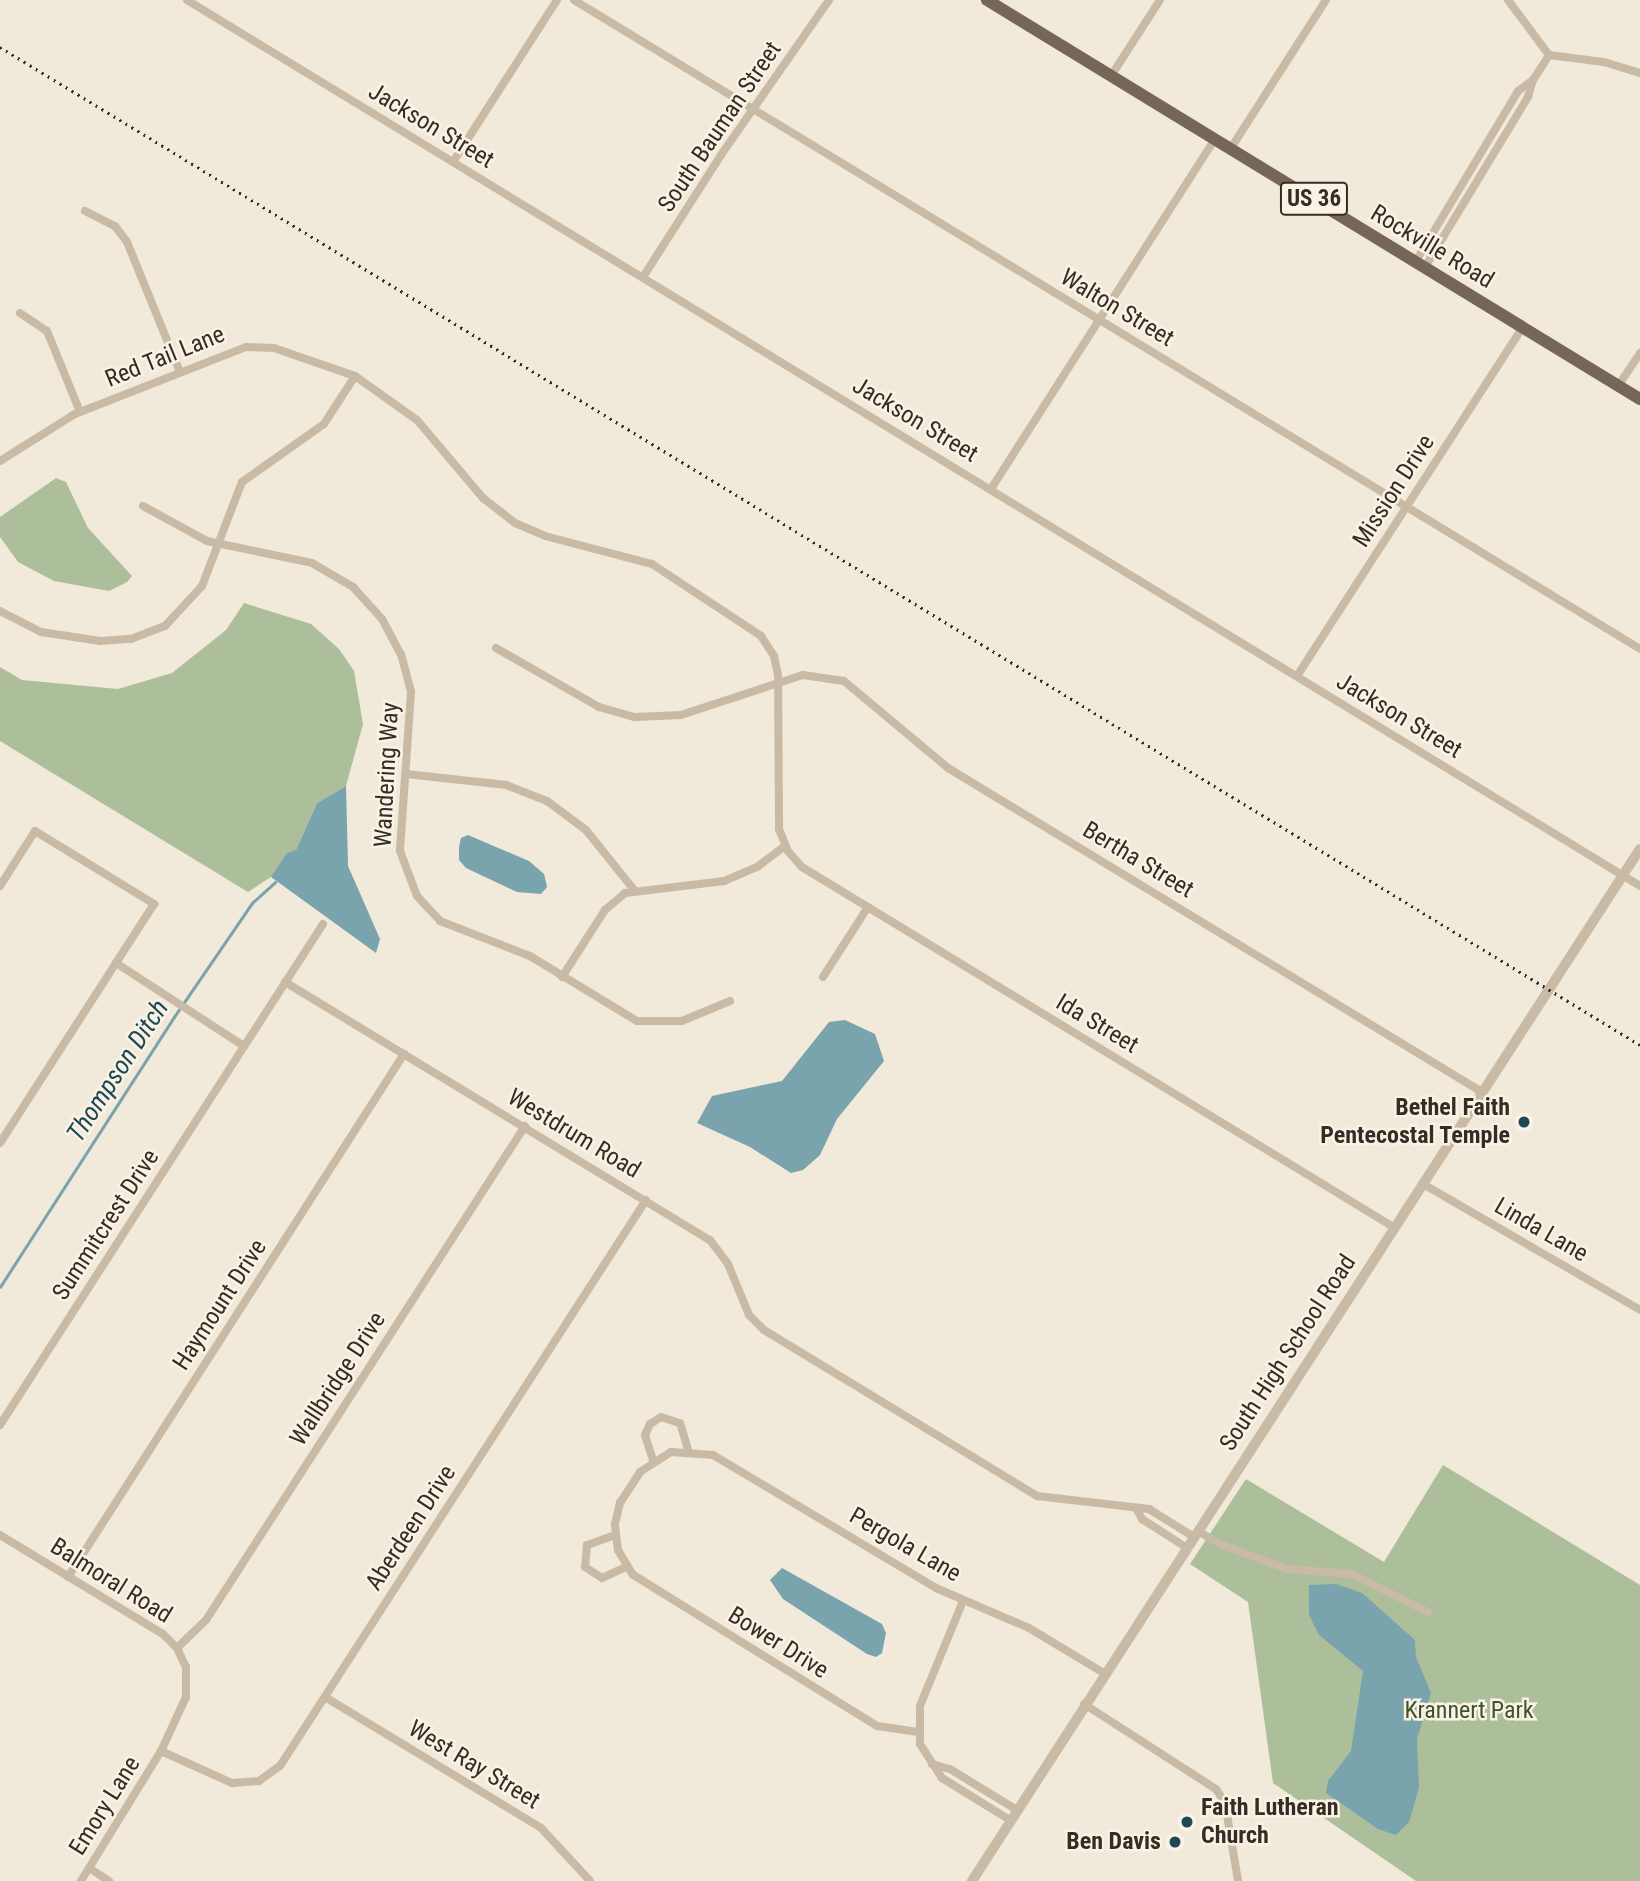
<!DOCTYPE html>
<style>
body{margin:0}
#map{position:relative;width:1640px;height:1881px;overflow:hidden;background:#f1e9d9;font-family:"Roboto Condensed",sans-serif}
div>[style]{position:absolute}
.green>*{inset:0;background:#adbf9a}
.water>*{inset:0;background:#79a3ad}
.stream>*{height:2.5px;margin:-1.25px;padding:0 1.25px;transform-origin:1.25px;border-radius:1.25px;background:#79a3ad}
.minor>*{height:8px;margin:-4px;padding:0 4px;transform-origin:4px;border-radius:4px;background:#c8baa5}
.tertiary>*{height:10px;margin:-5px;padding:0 5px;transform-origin:5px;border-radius:5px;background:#c8baa5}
.primary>*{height:12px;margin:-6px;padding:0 6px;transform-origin:6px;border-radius:6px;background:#766658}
.rail>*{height:2.5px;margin-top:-1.25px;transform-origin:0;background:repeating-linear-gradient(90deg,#342d26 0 2px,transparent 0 7px)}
.dots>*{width:19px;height:19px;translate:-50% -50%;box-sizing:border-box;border:4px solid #f9f2e5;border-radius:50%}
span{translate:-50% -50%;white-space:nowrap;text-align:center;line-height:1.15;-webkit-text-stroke:5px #f9f2e5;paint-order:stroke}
.shield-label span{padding:2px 5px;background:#f9f2e5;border:2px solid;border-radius:5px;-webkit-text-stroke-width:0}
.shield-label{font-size:23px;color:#342d26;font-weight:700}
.street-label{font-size:24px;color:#342d26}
.poi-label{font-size:24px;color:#342d26;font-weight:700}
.right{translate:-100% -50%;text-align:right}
.left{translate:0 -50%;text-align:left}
.park-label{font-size:24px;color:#3e522b}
.water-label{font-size:26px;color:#1d4955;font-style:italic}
</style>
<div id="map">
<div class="green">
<i style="clip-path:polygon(56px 478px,66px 482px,88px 528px,132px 576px,127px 582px,109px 591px,54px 581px,18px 562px,0 537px,0 517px)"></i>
<i style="clip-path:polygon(244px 603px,311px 624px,339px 649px,354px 671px,363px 724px,346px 786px,317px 803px,296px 850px,271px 877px,248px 892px,0 741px,0 667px,22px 680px,118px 689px,172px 673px,226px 630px)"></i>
<i style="clip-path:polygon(1443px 1465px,1640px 1585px,1640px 1881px,1416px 1881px,1273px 1783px,1248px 1602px,1190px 1564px,1246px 1479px,1384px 1562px)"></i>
</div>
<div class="water">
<i style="clip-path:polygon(346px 786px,348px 866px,380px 939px,376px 953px,271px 877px,287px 853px,296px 850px,317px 803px)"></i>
<i style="clip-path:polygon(468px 835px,529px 861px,544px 874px,547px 887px,541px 894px,517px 892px,466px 868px,459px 860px,459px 847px,461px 838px)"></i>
<i style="clip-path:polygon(845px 1020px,875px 1034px,884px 1061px,837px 1119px,820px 1155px,803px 1170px,791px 1173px,750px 1147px,697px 1123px,712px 1096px,782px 1081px,829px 1022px)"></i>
<i style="clip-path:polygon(782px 1568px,882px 1624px,886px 1633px,882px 1653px,876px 1657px,867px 1654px,783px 1599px,770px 1580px)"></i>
<i style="clip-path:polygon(1336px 1584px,1362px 1593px,1415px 1640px,1416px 1657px,1431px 1693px,1417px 1739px,1419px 1788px,1409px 1822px,1396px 1835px,1378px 1829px,1326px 1793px,1328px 1781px,1351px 1751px,1363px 1671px,1319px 1635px,1309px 1615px,1309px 1585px)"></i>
</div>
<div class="stream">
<i style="left:0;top:1287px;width:321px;rotate:-57.2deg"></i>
<i style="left:174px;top:1017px;width:138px;rotate:-55.6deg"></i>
<i style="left:252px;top:903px;width:31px;rotate:-42deg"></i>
</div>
<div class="minor">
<i style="left:187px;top:0;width:1702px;rotate:31.37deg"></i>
<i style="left:574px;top:0;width:1248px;rotate:31.33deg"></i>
<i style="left:1508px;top:0;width:69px;rotate:53.3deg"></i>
<i style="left:1549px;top:55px;width:55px;rotate:7.3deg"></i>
<i style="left:1604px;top:62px;width:38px;rotate:17deg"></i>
<i style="left:1111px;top:76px;width:90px;rotate:-57.2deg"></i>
<i style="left:1231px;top:148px;width:176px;rotate:-57.3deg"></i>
<i style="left:453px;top:162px;width:193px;rotate:-57.3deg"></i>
<i style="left:85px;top:211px;width:34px;rotate:27deg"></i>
<i style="left:115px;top:226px;width:20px;rotate:53deg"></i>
<i style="left:127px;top:242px;width:140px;rotate:67.8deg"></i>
<i style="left:1416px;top:261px;width:198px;rotate:-59deg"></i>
<i style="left:1518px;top:91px;width:19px;rotate:-36deg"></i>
<i style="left:1533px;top:80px;width:30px;rotate:-57deg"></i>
<i style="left:1425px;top:267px;width:199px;rotate:-58.8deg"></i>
<i style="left:1528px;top:97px;width:18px;rotate:-74deg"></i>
<i style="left:643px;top:277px;width:145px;rotate:-57.4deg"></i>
<i style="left:721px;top:155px;width:189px;rotate:-55.1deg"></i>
<i style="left:20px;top:313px;width:32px;rotate:34deg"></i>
<i style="left:47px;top:331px;width:87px;rotate:67.8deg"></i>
<i style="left:1618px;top:386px;width:40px;rotate:-56deg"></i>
<i style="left:0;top:461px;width:89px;rotate:-32.1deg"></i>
<i style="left:75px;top:414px;width:184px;rotate:-21.4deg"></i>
<i style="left:246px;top:347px;width:28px;rotate:2deg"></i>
<i style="left:274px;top:348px;width:86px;rotate:19.1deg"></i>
<i style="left:355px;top:376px;width:76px;rotate:35.4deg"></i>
<i style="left:417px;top:420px;width:102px;rotate:49.8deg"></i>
<i style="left:483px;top:498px;width:41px;rotate:38deg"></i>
<i style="left:515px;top:523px;width:33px;rotate:23deg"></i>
<i style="left:545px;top:536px;width:111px;rotate:14.7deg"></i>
<i style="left:652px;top:564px;width:131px;rotate:33.4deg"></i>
<i style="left:761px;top:636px;width:24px;rotate:57deg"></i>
<i style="left:774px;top:656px;width:19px;rotate:78deg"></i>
<i style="left:778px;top:675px;width:154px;rotate:89.6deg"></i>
<i style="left:779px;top:829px;width:24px;rotate:68deg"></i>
<i style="left:788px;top:851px;width:21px;rotate:49deg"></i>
<i style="left:802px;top:867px;width:694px;rotate:31.33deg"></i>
<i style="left:991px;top:489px;width:416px;rotate:-57.4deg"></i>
<i style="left:143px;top:506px;width:73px;rotate:28.7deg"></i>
<i style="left:207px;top:541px;width:107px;rotate:11.8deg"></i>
<i style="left:312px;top:563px;width:48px;rotate:30.3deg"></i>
<i style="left:353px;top:587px;width:43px;rotate:47.8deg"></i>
<i style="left:382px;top:619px;width:40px;rotate:62deg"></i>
<i style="left:401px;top:654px;width:39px;rotate:75deg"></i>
<i style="left:411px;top:692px;width:159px;rotate:94deg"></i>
<i style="left:400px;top:851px;width:48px;rotate:69.3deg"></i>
<i style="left:417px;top:896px;width:34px;rotate:47deg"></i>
<i style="left:440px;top:921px;width:97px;rotate:21.3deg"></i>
<i style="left:530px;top:956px;width:125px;rotate:31.3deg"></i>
<i style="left:637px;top:1021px;width:45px"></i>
<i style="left:682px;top:1021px;width:52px;rotate:-22.6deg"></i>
<i style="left:0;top:611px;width:46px;rotate:27.1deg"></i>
<i style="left:41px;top:632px;width:60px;rotate:8.7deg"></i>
<i style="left:100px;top:641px;width:31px;rotate:-4deg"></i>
<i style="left:131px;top:639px;width:36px;rotate:-21deg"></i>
<i style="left:165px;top:626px;width:54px;rotate:-47.2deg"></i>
<i style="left:202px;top:586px;width:111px;rotate:-69deg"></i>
<i style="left:242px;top:482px;width:100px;rotate:-35.3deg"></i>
<i style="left:324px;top:424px;width:57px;rotate:-57.1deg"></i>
<i style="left:496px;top:648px;width:119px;rotate:29.8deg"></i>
<i style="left:599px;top:707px;width:37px;rotate:16deg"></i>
<i style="left:635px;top:717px;width:46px;rotate:-2.5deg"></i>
<i style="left:681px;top:715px;width:128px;rotate:-18.2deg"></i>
<i style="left:803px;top:675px;width:41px;rotate:8.3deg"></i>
<i style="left:844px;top:681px;width:136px;rotate:39.9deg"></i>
<i style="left:948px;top:768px;width:625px;rotate:31.25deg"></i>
<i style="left:1297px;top:676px;width:416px;rotate:-57.1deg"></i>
<i style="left:406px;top:774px;width:101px;rotate:6.3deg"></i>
<i style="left:506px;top:785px;width:44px;rotate:21.3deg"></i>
<i style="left:547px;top:801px;width:49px;rotate:36.6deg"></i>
<i style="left:586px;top:830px;width:77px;rotate:51.3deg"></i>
<i style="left:0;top:886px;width:65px;rotate:-57.5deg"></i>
<i style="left:35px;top:831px;width:140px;rotate:31.5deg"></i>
<i style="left:154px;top:904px;width:284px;rotate:122.8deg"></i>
<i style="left:116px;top:963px;width:153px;rotate:33deg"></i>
<i style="left:562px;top:977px;width:80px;rotate:-57.3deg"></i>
<i style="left:605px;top:910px;width:26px;rotate:-40deg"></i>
<i style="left:625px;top:893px;width:100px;rotate:-6.9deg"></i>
<i style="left:724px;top:881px;width:36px;rotate:-23deg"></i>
<i style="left:757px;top:867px;width:35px;rotate:-37deg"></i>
<i style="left:823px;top:977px;width:83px;rotate:-57.3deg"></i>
<i style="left:285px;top:982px;width:497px;rotate:31.3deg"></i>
<i style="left:710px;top:1240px;width:30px;rotate:53deg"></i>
<i style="left:728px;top:1264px;width:55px;rotate:67.6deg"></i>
<i style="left:749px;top:1315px;width:21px;rotate:45deg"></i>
<i style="left:764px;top:1330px;width:320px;rotate:31.3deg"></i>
<i style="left:1037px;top:1496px;width:113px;rotate:6.6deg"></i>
<i style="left:1149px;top:1509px;width:53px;rotate:31.9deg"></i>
<i style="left:1423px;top:1184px;width:251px;rotate:30.1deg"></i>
<i style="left:0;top:1425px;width:596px;rotate:-57.19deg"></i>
<i style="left:653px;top:1460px;width:26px;rotate:-108deg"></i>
<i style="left:645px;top:1435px;width:12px;rotate:-66deg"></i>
<i style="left:650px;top:1424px;width:13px;rotate:-32deg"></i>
<i style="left:661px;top:1417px;width:20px;rotate:18deg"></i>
<i style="left:680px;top:1423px;width:27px;rotate:73deg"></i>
<i style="left:1136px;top:1508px;width:13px;rotate:61deg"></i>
<i style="left:1142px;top:1519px;width:54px;rotate:32.8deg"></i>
<i style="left:1198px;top:1531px;width:26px;rotate:31deg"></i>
<i style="left:1220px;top:1544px;width:72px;rotate:20.5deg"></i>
<i style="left:1287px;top:1569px;width:65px;rotate:4.4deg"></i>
<i style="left:1352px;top:1574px;width:85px;rotate:26.6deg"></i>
<i style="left:0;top:1535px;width:191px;rotate:31.3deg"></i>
<i style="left:163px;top:1634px;width:20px;rotate:45deg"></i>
<i style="left:177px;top:1648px;width:21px;rotate:65deg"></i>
<i style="left:186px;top:1667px;width:30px;rotate:90deg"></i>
<i style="left:186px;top:1697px;width:60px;rotate:114.8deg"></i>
<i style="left:161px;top:1751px;width:153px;rotate:121.6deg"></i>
<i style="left:615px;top:1535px;width:30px;rotate:160deg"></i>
<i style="left:587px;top:1545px;width:22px;rotate:95deg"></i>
<i style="left:585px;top:1567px;width:20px;rotate:33deg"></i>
<i style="left:602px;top:1578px;width:26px;rotate:-25deg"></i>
<i style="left:68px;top:1577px;width:622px;rotate:-57.28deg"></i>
<i style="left:963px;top:1601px;width:113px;rotate:112.3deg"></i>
<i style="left:920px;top:1706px;width:38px;rotate:90deg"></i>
<i style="left:920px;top:1744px;width:40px;rotate:57.1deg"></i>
<i style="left:942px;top:1778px;width:80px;rotate:31.7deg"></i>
<i style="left:177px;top:1648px;width:40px;rotate:-44deg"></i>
<i style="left:206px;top:1620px;width:588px;rotate:-57.15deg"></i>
<i style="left:325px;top:1697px;width:253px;rotate:31.2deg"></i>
<i style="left:541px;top:1828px;width:72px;rotate:47.2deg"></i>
<i style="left:1084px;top:1704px;width:157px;rotate:32.8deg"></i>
<i style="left:1216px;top:1789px;width:17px;rotate:57deg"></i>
<i style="left:1225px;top:1803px;width:79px;rotate:80.5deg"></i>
<i style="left:918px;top:1732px;width:41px;rotate:-171.7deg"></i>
<i style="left:877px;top:1726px;width:287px;rotate:-148.2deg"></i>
<i style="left:633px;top:1575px;width:29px;rotate:-121deg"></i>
<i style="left:618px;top:1550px;width:26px;rotate:-97deg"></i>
<i style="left:615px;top:1524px;width:22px;rotate:-77deg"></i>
<i style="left:620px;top:1503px;width:37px;rotate:-57deg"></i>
<i style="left:640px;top:1472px;width:37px;rotate:-33deg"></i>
<i style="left:671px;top:1452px;width:42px;rotate:4.1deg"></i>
<i style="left:713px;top:1455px;width:260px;rotate:30.8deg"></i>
<i style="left:936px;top:1588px;width:101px;rotate:23.3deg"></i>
<i style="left:1029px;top:1628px;width:87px;rotate:31deg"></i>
<i style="left:161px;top:1751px;width:78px;rotate:24.3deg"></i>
<i style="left:232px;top:1783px;width:27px;rotate:-4deg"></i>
<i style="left:259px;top:1781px;width:26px;rotate:-36deg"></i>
<i style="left:280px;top:1766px;width:674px;rotate:-57.11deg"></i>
<i style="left:932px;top:1764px;width:19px;rotate:16deg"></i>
<i style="left:950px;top:1769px;width:79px;rotate:31.5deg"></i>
<i style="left:89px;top:1868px;width:24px;rotate:33deg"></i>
</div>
<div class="tertiary">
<i style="left:972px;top:1881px;width:1229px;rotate:-57.09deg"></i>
</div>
<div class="primary">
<i style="left:987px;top:0;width:765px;rotate:31.43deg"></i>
</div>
<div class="rail">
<i style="left:0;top:47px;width:1920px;rotate:31.32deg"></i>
</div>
<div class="dots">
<i style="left:1524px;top:1122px;background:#1d4955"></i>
<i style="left:1187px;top:1822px;background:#1d4955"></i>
<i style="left:1175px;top:1842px;background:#1d4955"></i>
</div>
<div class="shield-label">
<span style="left:1314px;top:199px">US 36</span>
</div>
<div class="street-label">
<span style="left:431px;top:126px;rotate:31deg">Jackson Street</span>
<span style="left:720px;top:127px;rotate:-56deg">South Bauman Street</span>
<span style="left:1432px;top:247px;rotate:31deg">Rockville Road</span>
<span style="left:1117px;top:308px;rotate:31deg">Walton Street</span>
<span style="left:165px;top:357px;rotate:-22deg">Red Tail Lane</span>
<span style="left:915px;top:420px;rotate:31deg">Jackson Street</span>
<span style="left:1394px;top:491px;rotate:-57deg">Mission Drive</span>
<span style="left:1399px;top:716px;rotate:31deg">Jackson Street</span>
<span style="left:387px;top:775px;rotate:-87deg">Wandering Way</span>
<span style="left:1138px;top:860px;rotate:31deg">Bertha Street</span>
<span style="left:1097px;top:1024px;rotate:31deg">Ida Street</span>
<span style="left:574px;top:1134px;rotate:31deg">Westdrum Road</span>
<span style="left:106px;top:1225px;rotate:-57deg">Summitcrest Drive</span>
<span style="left:1541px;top:1230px;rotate:30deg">Linda Lane</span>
<span style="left:220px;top:1305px;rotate:-57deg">Haymount Drive</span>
<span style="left:1288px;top:1353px;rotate:-57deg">South High School Road</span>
<span style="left:338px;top:1379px;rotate:-57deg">Wallbridge Drive</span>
<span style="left:411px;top:1528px;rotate:-57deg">Aberdeen Drive</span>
<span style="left:905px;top:1545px;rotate:30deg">Pergola Lane</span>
<span style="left:111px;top:1581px;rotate:32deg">Balmoral Road</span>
<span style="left:778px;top:1643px;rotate:32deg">Bower Drive</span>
<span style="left:474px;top:1765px;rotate:31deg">West Ray Street</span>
<span style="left:105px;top:1806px;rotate:-58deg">Emory Lane</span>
</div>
<div class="poi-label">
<span class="right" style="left:1510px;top:1122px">Bethel Faith<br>Pentecostal Temple</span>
<span class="left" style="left:1201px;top:1822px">Faith Lutheran<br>Church</span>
<span class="right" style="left:1161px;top:1842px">Ben Davis</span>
</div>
<div class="park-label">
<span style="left:1469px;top:1711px">Krannert Park</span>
</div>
<div class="water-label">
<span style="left:118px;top:1071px;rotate:-57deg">Thompson Ditch</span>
</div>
</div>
